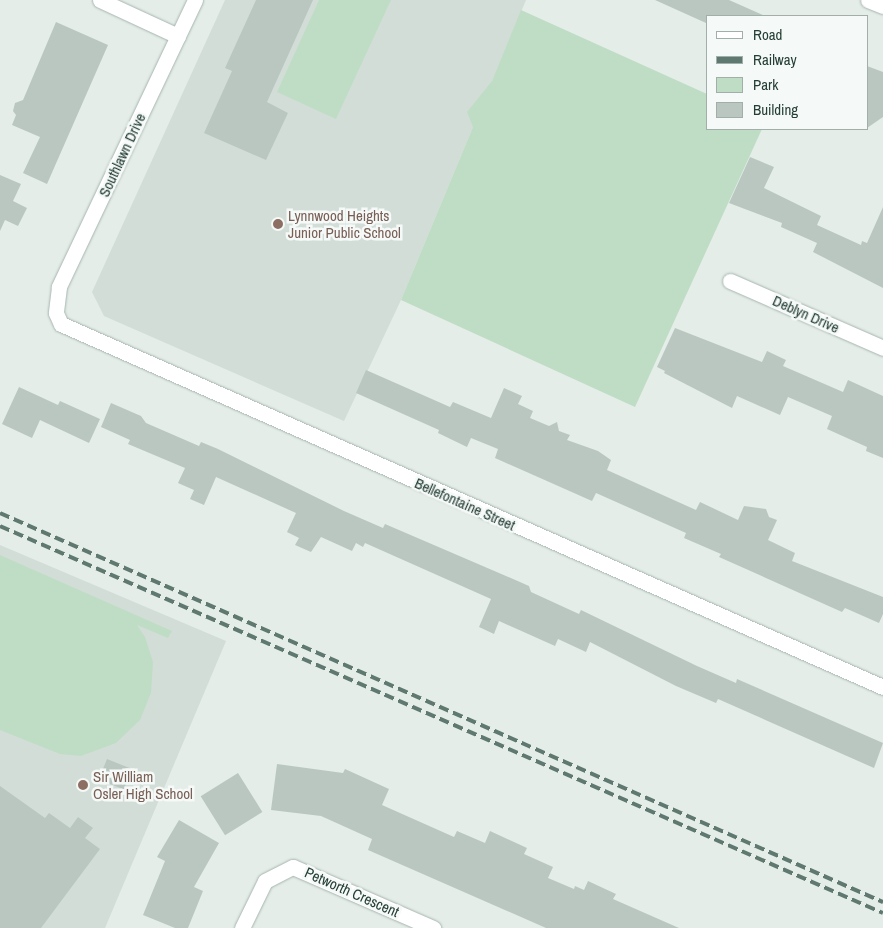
<!DOCTYPE html>
<style>
body{margin:0}
#map{position:relative;width:883px;height:928px;overflow:hidden;background:#e4ede8;font-family:"Archivo Narrow",sans-serif}
div>[style]{position:absolute}
.built>*{inset:0;background:#d2ddd7}
.green>*{inset:0;background:#bfddc5}
.building>*{inset:0;background:#bac7c1;transform-origin:0 0}
.roads{filter:drop-shadow(0 0 1px #a7b5af) drop-shadow(0 0 1px #a7b5af)}
.minor>*{height:15px;margin:-7.5px;padding:0 7.5px;transform-origin:7.5px;border-radius:7.5px;background:#fff}
.rail>*{height:4px;margin-top:-2px;transform-origin:0;background:repeating-linear-gradient(90deg,#5f7970 0 10px,transparent 0 15px)}
.dots>*{width:14px;height:14px;translate:-50% -50%;box-sizing:border-box;border:2px solid #f5f9f7;border-radius:50%}
span{translate:-50% -50%;white-space:nowrap;text-align:center;line-height:1.15;-webkit-text-stroke:5px #f5f9f7;paint-order:stroke}
.street-label{font-size:15px;color:#243e35}
.education-label{font-size:15px;color:#785e54}
.left{translate:0 -50%;text-align:left}
.legend{position:absolute;left:706px;top:15px;width:162px;height:115px;box-sizing:border-box;background:#f5f9f7;border:1px solid #a1aea9;margin:0;padding:6px 9px;list-style:none;font-size:15px;color:#243e35}
.legend li{display:flex;align-items:center;gap:10px;height:25px}
.legend b{width:25px;border:1px solid #a1aea9}
</style>
<div id="map">
<div class="built">
<i style="clip-path:polygon(225px 0,526px 0,401px 300px,344px 421px,104px 316px,92px 292px)"></i>
<i style="clip-path:polygon(0 545px,226px 641px,105px 928px,0 928px)"></i>
</div>
<div class="green">
<i style="clip-path:polygon(319px 0,391px 0,336px 119px,277px 92px)"></i>
<i style="clip-path:polygon(521px 10px,707px 94px,707px 129px,762px 129px,635px 407px,401px 300px,473px 127px,467px 112px,492px 81px)"></i>
<i style="clip-path:polygon(0 555px,172px 631px,168px 638px,137px 625px,145px 637px,153px 662px,151px 693px,140px 720px,116px 743px,81px 756px,60px 754px,0 730px)"></i>
</div>
<div class="building">
<i style="clip-path:polygon(256px 0,313px 0,267px 102px,288px 113px,266px 160px,204px 133px,232px 71px,225px 68px)"></i>
<i style="clip-path:polygon(655px 0,729px 0,765px 16px,707px 16px,706px 23px)"></i>
<i style="clip-path:polygon(56px 22px,108px 45px,47px 184px,23px 173px,40px 137px,12px 125px,16px 115px,13px 111px,15px 103px,23px 100px,26px 93px)"></i>
<i style="clip-path:polygon(867px 66px,883px 72px,883px 117px,867px 128px)"></i>
<i style="clip-path:polygon(750px 157px,774px 167px,764px 188px,821px 216px,817px 225px,861px 245px,862px 241px,867px 243px,883px 207px,883px 288px,813px 252px,817px 243px,781px 227px,782px 223px,729px 203px)"></i>
<i style="clip-path:polygon(0 175px,21px 184px,13px 201px,27px 208px,18px 226px,5px 220px,0 231px)"></i>
<i style="clip-path:polygon(675px 328px,762px 362px,767px 351px,786px 360px,783px 366px,843px 392px,848px 380px,883px 396px,883px 458px,866px 451px,867px 447px,827px 429px,832px 416px,788px 397px,780px 415px,737px 396px,732px 408px,664px 373px,665px 371px,657px 367px)"></i>
<i style="clip-path:polygon(366px 370px,450px 407px,453px 402px,491px 418px,504px 388px,522px 396px,518px 404px,533px 411px,530px 418px,549px 426px,557px 422px,559px 431px,570px 435px,567px 440px,598px 451px,611px 460px,607px 470px,696px 510px,700px 502px,738px 520px,744px 506px,766px 509px,769px 517px,777px 520px,768px 540px,795px 553px,792px 561px,883px 597px,883px 614px,879px 623px,845px 608px,842px 612px,719px 557px,721px 554px,684px 538px,686px 533px,596px 493px,592px 501px,495px 458px,498px 449px,471px 438px,467px 447px,438px 433px,439px 430px,356px 393px)"></i>
<i style="clip-path:polygon(19px 387px,58px 405px,60px 401px,100px 419px,89px 443px,40px 420px,32px 438px,2px 424px)"></i>
<i style="clip-path:polygon(111px 403px,141px 416px,146px 423px,199px 446px,201px 442px,218px 449px,344px 511px,383px 528px,385px 524px,506px 576px,529px 586px,531px 592px,579px 614px,581px 610px,697px 666px,736px 683px,737px 679px,883px 743px,874px 768px,718px 699px,716px 703px,676px 686px,590px 642px,586px 652px,558px 639px,555px 646px,499px 621px,494px 634px,479px 627px,491px 599px,365px 543px,363px 547px,356px 543px,352px 551px,321px 537px,311px 552px,295px 545px,299px 538px,287px 532px,296px 513px,216px 477px,204px 505px,190px 499px,194px 490px,178px 483px,185px 468px,128px 444px,130px 440px,101px 427px)"></i>
<i style="left:107px;top:759px;width:27px;height:22px;rotate:22deg"></i>
<i style="clip-path:polygon(277px 764px,343px 773px,345px 769px,389px 789px,382px 805px,454px 837px,457px 831px,485px 843px,490px 831px,527px 848px,524px 854px,553px 867px,548px 878px,574px 889px,575px 886px,584px 890px,588px 881px,616px 894px,613px 899px,679px 928px,546px 928px,368px 850px,372px 839px,321px 816px,271px 810px)"></i>
<i style="left:238px;top:773px;width:46px;height:44px;rotate:58deg"></i>
<i style="clip-path:polygon(0 786px,45px 818px,49px 813px,70px 828px,78px 817px,93px 828px,85px 838px,100px 849px,41px 928px,0 928px)"></i>
<i style="clip-path:polygon(179px 820px,219px 843px,194px 887px,203px 891px,188px 928px,175px 928px,143px 915px,165px 861px,157px 857px)"></i>
</div>
<div class="roads">
<div class="minor">
<i style="left:100px;top:0;width:86px;rotate:24.8deg"></i>
<i style="left:195px;top:0;width:318px;rotate:115.4deg"></i>
<i style="left:59px;top:287px;width:26px;rotate:97deg"></i>
<i style="left:56px;top:313px;width:12px;rotate:66deg"></i>
<i style="left:61px;top:324px;width:899px;rotate:23.83deg"></i>
<i style="left:868px;top:0;width:16px;rotate:22deg"></i>
<i style="left:730px;top:281px;width:167px;rotate:23.6deg"></i>
<i style="left:242px;top:928px;width:52px;rotate:-63.9deg"></i>
<i style="left:265px;top:881px;width:31px;rotate:-27deg"></i>
<i style="left:293px;top:867px;width:153px;rotate:23.5deg"></i>
</div>
</div>
<div class="rail">
<i style="left:0;top:513px;width:965px;rotate:23.78deg"></i>
<i style="left:0;top:526px;width:964px;rotate:23.67deg"></i>
</div>
<div class="dots">
<i style="left:278px;top:224px;background:#8d6e63"></i>
<i style="left:83px;top:785px;background:#8d6e63"></i>
</div>
<div class="street-label">
<span style="left:122px;top:155px;rotate:-65deg">Southlawn Drive</span>
<span style="left:806px;top:314px;rotate:24deg">Deblyn Drive</span>
<span style="left:465px;top:504px;rotate:24deg">Bellefontaine Street</span>
<span style="left:352px;top:892px;rotate:24deg">Petworth Crescent</span>
</div>
<div class="education-label">
<span class="left" style="left:288px;top:224px">Lynnwood Heights<br>Junior Public School</span>
<span class="left" style="left:93px;top:785px">Sir William<br>Osler High School</span>
</div>
<ul class="legend">
<li><b style="height:6px;background:#fff"></b>Road</li>
<li><b style="height:6px;background:#5f7970"></b>Railway</li>
<li><b style="height:14px;background:#bfddc5"></b>Park</li>
<li><b style="height:14px;background:#bac7c1"></b>Building</li>
</ul>
</div>
